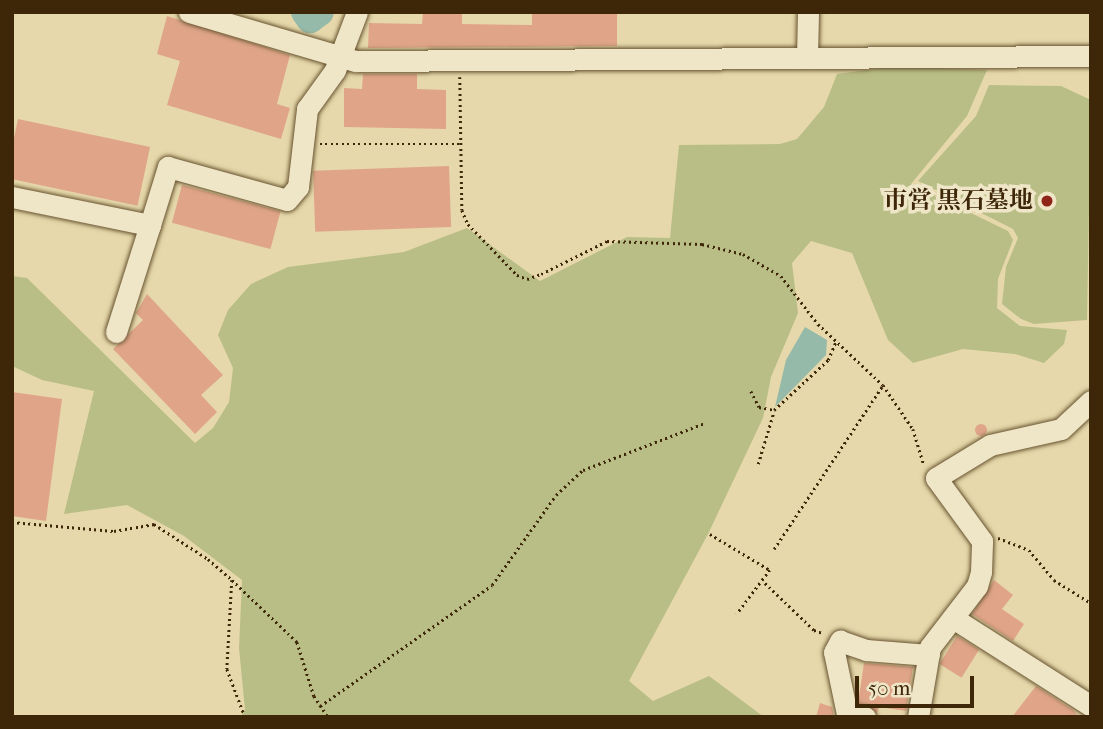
<!DOCTYPE html>
<meta charset="utf-8">
<style>
body{margin:0}
#map{position:relative;width:1103px;height:729px;overflow:hidden;background:#e6d8aa;font-family:"IM FELL French Canon","Noto Serif JP",serif}
div>[style]{position:absolute}
.green>*{inset:0;background:#b9be86}
.water>*{inset:0;background:#96baa9}
.river>*{height:28px;margin:-14px;padding:0 14px;transform-origin:14px;border-radius:14px;background:#96baa9}
.building>*{inset:0;background:#e0a589;transform-origin:0 0}
.round{border-radius:50%}
.path>*{height:2.5px;margin-top:-1.25px;transform-origin:0;background:repeating-linear-gradient(90deg,#3e2708 0 2px,transparent 0 5.5px)}
.roads{filter:drop-shadow(0 0 2px #685330) drop-shadow(0 0 2px #685330)}
.minor>*{height:21px;margin:-10.5px;padding:0 10.5px;transform-origin:10.5px;border-radius:10.5px;background:#efe6c8}
.dots>*{width:19px;height:19px;translate:-50% -50%;box-sizing:border-box;border:4px solid #efe6c8;border-radius:50%}
span{translate:-50% -50%;white-space:nowrap;text-align:center;line-height:1.15;-webkit-text-stroke:7px #efe6c8;paint-order:stroke}
.poi-label{font-size:24px;color:#3e2708;font-weight:700}
.right{translate:-100% -50%;text-align:right}
.frame{position:absolute;inset:0;border:14px solid #3e2708;pointer-events:none}
.scale{position:absolute;left:855px;top:676px;width:119px;height:32px;box-sizing:border-box;border:4px solid #3e2708;border-top:0;padding-left:9px;font-size:21px;line-height:24px;white-space:nowrap;color:#3e2708;-webkit-text-stroke:5px #efe6c8;paint-order:stroke}
</style>
<div id="map">
<div class="green">
<i style="clip-path:polygon(895px 66px,987px 70px,967px 116px,911px 184px,1008px 231px,1013px 240px,998px 279px,997px 308px,1020px 326px,1067px 330px,1064px 344px,1044px 363px,1015px 354px,963px 349px,913px 363px,888px 340px,852px 253px,811px 241px,792px 263px,798px 313px,771px 377px,763px 418px,708px 534px,629px 681px,653px 701px,709px 676px,764px 717px,240px 717px,245px 710px,239px 648px,242px 580px,184px 536px,127px 505px,64px 514px,94px 391px,42px 380px,12px 366px,12px 276px,27px 278px,195px 443px,213px 428px,229px 402px,233px 368px,218px 335px,228px 310px,251px 284px,288px 267px,404px 252px,467px 228px,540px 281px,627px 237px,670px 238px,679px 145px,780px 144px,797px 139px,824px 107px,837px 74px)"></i>
<i style="clip-path:polygon(989px 85px,1061px 86px,1091px 100px,1087px 320px,1034px 324px,1021px 319px,1002px 304px,1006px 267px,1018px 238px,1013px 229px,918px 181px,976px 116px)"></i>
</div>
<div class="water">
<i style="clip-path:polygon(805px 327px,827px 340px,826px 355px,775px 407px,786px 360px)"></i>
</div>
<div class="river">
<i style="left:305px;top:12px;width:9px;rotate:54deg"></i>
<i style="left:310px;top:19px;width:12px;rotate:-35deg"></i>
</div>
<div class="building">
<i style="clip-path:polygon(423px 12px,462px 12px,462px 24px,532px 25px,532px 12px,617px 12px,617px 46px,368px 48px,369px 23px,422px 24px)"></i>
<i style="clip-path:polygon(167px 16px,290px 55px,277px 104px,290px 108px,281px 139px,167px 105px,180px 61px,157px 54px)"></i>
<i style="clip-path:polygon(363px 74px,417px 74px,417px 89px,446px 90px,446px 129px,344px 127px,344px 88px,362px 89px)"></i>
<i style="left:18px;top:119px;width:135px;height:60px;rotate:12deg"></i>
<i style="left:449px;top:166px;width:61px;height:136px;rotate:88deg"></i>
<i style="left:182px;top:185px;width:102px;height:39px;rotate:15deg"></i>
<i style="clip-path:polygon(147px 294px,223px 375px,201px 395px,217px 412px,195px 434px,113px 349px,143px 320px,136px 313px)"></i>
<i style="clip-path:polygon(12px 392px,62px 399px,46px 521px,12px 516px)"></i>
<i class="round" style="left:975px;top:424px;width:12px;height:12px"></i>
<i style="clip-path:polygon(994px 580px,1013px 595px,1002px 609px,1024px 624px,1013px 641px,972px 614px)"></i>
<i style="left:957px;top:636px;width:26px;height:33px;rotate:32deg"></i>
<i style="clip-path:polygon(864px 663px,913px 667px,906px 711px,879px 707px,877px 713px,858px 703px)"></i>
<i style="clip-path:polygon(1036px 686px,1073px 710px,1079px 717px,1012px 717px)"></i>
<i style="clip-path:polygon(820px 703px,832px 707px,834px 717px,816px 717px)"></i>
</div>
<div class="path">
<i style="left:460px;top:77px;width:133px;rotate:89.1deg"></i>
<i style="left:462px;top:210px;width:15px;rotate:67deg"></i>
<i style="left:468px;top:224px;width:71px;rotate:46.1deg"></i>
<i style="left:517px;top:275px;width:11px;rotate:22deg"></i>
<i style="left:527px;top:279px;width:15px;rotate:-20deg"></i>
<i style="left:541px;top:274px;width:74px;rotate:-26.6deg"></i>
<i style="left:607px;top:241px;width:95px;rotate:1.8deg"></i>
<i style="left:702px;top:244px;width:42px;rotate:13.7deg"></i>
<i style="left:743px;top:254px;width:44px;rotate:30.1deg"></i>
<i style="left:781px;top:276px;width:61px;rotate:52.4deg"></i>
<i style="left:818px;top:324px;width:89px;rotate:43.2deg"></i>
<i style="left:883px;top:385px;width:53px;rotate:55.7deg"></i>
<i style="left:913px;top:429px;width:38px;rotate:73deg"></i>
<i style="left:320px;top:144px;width:141px"></i>
<i style="left:751px;top:391px;width:18px;rotate:63deg"></i>
<i style="left:759px;top:407px;width:15px;rotate:11deg"></i>
<i style="left:774px;top:410px;width:74px;rotate:-42.8deg"></i>
<i style="left:828px;top:360px;width:21px;rotate:-67deg"></i>
<i style="left:758px;top:464px;width:55px;rotate:-73.2deg"></i>
<i style="left:12px;top:522px;width:102px;rotate:5deg"></i>
<i style="left:114px;top:531px;width:41px;rotate:-9.9deg"></i>
<i style="left:154px;top:524px;width:64px;rotate:32.9deg"></i>
<i style="left:208px;top:559px;width:32px;rotate:41deg"></i>
<i style="left:232px;top:580px;width:89px;rotate:93.2deg"></i>
<i style="left:227px;top:669px;width:51px;rotate:69.4deg"></i>
<i style="left:710px;top:534px;width:70px;rotate:31deg"></i>
<i style="left:770px;top:570px;width:55px;rotate:126.9deg"></i>
<i style="left:998px;top:538px;width:33px;rotate:21deg"></i>
<i style="left:1029px;top:550px;width:39px;rotate:50deg"></i>
<i style="left:1054px;top:580px;width:44px;rotate:31.9deg"></i>
<i style="left:774px;top:549px;width:197px;rotate:-56.4deg"></i>
<i style="left:232px;top:580px;width:90px;rotate:43.6deg"></i>
<i style="left:297px;top:642px;width:57px;rotate:72.5deg"></i>
<i style="left:314px;top:696px;width:25px;rotate:56deg"></i>
<i style="left:765px;top:583px;width:68px;rotate:43.8deg"></i>
<i style="left:814px;top:630px;width:9px;rotate:21deg"></i>
<i style="left:320px;top:706px;width:210px;rotate:-35.1deg"></i>
<i style="left:492px;top:585px;width:110px;rotate:-54.6deg"></i>
<i style="left:556px;top:495px;width:37px;rotate:-43deg"></i>
<i style="left:583px;top:470px;width:131px;rotate:-21.1deg"></i>
</div>
<div class="roads">
<div class="minor">
<i style="left:189px;top:12px;width:174px;rotate:16.4deg"></i>
<i style="left:356px;top:61px;width:735px;rotate:-0.39deg"></i>
<i style="left:807px;top:57px;width:45px;rotate:-88.7deg"></i>
<i style="left:12px;top:197px;width:141px;rotate:11.5deg"></i>
<i style="left:150px;top:225px;width:61px;rotate:-72.8deg"></i>
<i style="left:168px;top:167px;width:123px;rotate:15.5deg"></i>
<i style="left:287px;top:200px;width:17px;rotate:-50deg"></i>
<i style="left:298px;top:187px;width:79px;rotate:-83.4deg"></i>
<i style="left:307px;top:109px;width:48px;rotate:-54.3deg"></i>
<i style="left:335px;top:70px;width:62px;rotate:-69.2deg"></i>
<i style="left:116px;top:332px;width:112px;rotate:-72.4deg"></i>
<i style="left:953px;top:618px;width:164px;rotate:32.5deg"></i>
<i style="left:865px;top:717px;width:18px;rotate:-171deg"></i>
<i style="left:847px;top:714px;width:63px;rotate:-101.8deg"></i>
<i style="left:834px;top:652px;width:13px;rotate:-61deg"></i>
<i style="left:840px;top:641px;width:28px;rotate:19deg"></i>
<i style="left:866px;top:650px;width:63px;rotate:4.5deg"></i>
<i style="left:918px;top:717px;width:71px;rotate:-80.3deg"></i>
<i style="left:930px;top:647px;width:77px;rotate:-52.4deg"></i>
<i style="left:977px;top:586px;width:15px;rotate:-74deg"></i>
<i style="left:981px;top:572px;width:31px;rotate:-88deg"></i>
<i style="left:982px;top:541px;width:78px;rotate:-126.1deg"></i>
<i style="left:936px;top:478px;width:63px;rotate:-31.4deg"></i>
<i style="left:990px;top:445px;width:73px;rotate:-12.7deg"></i>
<i style="left:1061px;top:429px;width:41px;rotate:-43deg"></i>
</div>
</div>
<div class="dots">
<i style="left:1047px;top:201px;background:#8f2418"></i>
</div>
<div class="poi-label">
<span class="right" style="left:1033px;top:201px">市営 黒石墓地</span>
</div>
<div class="frame"></div>
<div class="scale">50 m</div>
</div>
